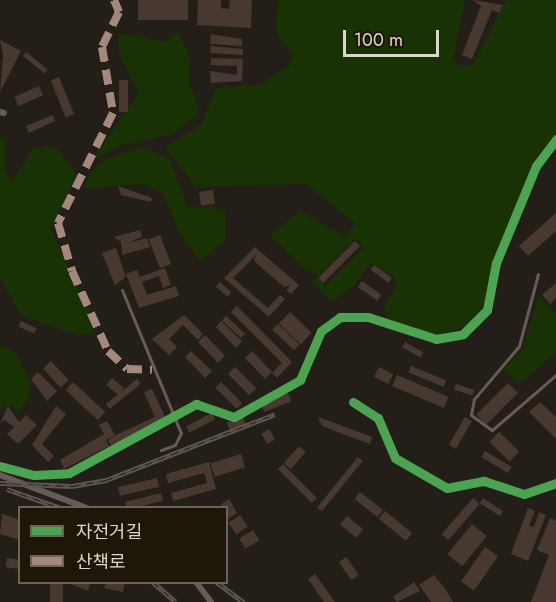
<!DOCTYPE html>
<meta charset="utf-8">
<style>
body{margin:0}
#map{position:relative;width:556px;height:602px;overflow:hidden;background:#241e18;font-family:Jost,"Noto Sans KR",sans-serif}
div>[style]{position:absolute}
.green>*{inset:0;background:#183203}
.building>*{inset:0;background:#47392f;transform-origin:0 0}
.lane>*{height:3px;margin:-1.5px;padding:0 1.5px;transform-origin:1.5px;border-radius:1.5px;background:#675b57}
.street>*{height:6px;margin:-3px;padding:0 3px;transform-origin:3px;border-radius:3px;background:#675b57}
.rail>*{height:4.5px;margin-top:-2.25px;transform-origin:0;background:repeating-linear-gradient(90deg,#1f160a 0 7px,#5d5551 0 14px);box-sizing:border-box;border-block:2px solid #5d5551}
.quiet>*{height:8px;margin-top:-4px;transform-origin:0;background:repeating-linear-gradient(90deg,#a5887d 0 15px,transparent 0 23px)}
.cycleway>*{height:9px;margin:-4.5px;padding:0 4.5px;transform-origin:4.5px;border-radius:4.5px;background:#4ca352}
span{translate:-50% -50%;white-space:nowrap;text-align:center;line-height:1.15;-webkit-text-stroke:4.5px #1f160a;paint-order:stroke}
.legend{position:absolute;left:18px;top:506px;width:210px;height:78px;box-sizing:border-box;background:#1f160a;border:2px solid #6b6358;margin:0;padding:8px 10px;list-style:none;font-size:18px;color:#dcd6ce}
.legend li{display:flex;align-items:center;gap:12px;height:30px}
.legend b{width:30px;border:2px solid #6b6358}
.scale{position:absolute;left:343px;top:30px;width:96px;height:27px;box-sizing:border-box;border:3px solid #dcd6ce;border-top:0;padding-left:8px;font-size:18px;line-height:21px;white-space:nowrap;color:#dcd6ce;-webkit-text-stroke:4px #1f160a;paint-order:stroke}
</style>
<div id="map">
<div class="green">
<i style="clip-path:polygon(278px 0,465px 0,453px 60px,462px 66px,473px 65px,506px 0,556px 0,556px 134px,535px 160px,494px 259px,484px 306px,470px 325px,438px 336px,390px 321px,383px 307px,396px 287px,395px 278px,371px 263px,354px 286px,332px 302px,312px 280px,316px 277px,326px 285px,364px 247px,354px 239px,319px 275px,305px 269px,270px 236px,299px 211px,346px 237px,355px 224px,307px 184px,196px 187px,165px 147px,201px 125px,216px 88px,260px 85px,289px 66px,293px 54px,276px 33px)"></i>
<i style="clip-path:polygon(178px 32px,190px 57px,189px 84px,199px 108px,196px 116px,173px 134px,121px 145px,91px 162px,139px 92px,119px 54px,119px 33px,166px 42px)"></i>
<i style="clip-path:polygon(0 136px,5px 140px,5px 173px,14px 180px,32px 150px,46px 145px,58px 149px,77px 175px,50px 229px,93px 317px,93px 333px,79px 335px,21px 315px,0 278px)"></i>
<i style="clip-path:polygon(146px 147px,170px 160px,188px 208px,212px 206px,225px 212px,225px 240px,201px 261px,181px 236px,162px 192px,142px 184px,85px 188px,89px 174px,106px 159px)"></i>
<i style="clip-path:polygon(539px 296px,556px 314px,556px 352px,519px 384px,504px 369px,523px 348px)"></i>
<i style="clip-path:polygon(0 345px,15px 352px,30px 381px,30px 396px,18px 413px,11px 405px,0 409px)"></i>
</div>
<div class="building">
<i style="left:138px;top:0;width:50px;height:20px"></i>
<i style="clip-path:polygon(198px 0,221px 0,221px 8px,229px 9px,230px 0,252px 0,251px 28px,197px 25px)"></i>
<i style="clip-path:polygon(473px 0,503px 5px,499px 13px,492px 10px,472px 59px,462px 55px,481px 6px)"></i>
<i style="clip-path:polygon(211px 34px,242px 39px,242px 46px,210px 44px)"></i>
<i style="clip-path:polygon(0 40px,21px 51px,0 92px,3px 55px)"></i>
<i style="clip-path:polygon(211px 46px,243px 49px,243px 55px,210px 53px)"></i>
<i style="left:26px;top:52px;width:28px;height:5px;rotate:39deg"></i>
<i style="clip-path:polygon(211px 58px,243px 59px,242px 81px,211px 83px,210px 71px,237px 75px,237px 66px,211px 65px)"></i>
<i style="left:59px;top:77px;width:40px;height:9px;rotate:68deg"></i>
<i style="left:119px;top:80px;width:9px;height:32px"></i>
<i style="left:39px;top:86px;width:10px;height:27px;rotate:66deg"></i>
<i style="clip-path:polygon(53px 115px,55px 121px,29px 133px,26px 126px)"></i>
<i style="clip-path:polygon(118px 186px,152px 198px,151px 202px,121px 195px)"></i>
<i style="left:213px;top:190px;width:14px;height:14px;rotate:82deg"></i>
<i style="clip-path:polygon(556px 213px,556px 231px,528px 256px,519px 246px)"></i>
<i style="clip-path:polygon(140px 230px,142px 237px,128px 243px,147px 238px,150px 247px,122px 255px,121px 242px,114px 237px)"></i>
<i style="left:160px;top:235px;width:31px;height:12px;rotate:69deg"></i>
<i style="left:355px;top:241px;width:7px;height:52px;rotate:45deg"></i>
<i style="clip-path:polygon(255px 247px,299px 285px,291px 294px,286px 290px,291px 285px,284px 287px,254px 261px,256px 255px,233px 278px,268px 308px,280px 295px,285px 299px,269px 317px,224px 278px)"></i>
<i style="clip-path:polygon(116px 248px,126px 277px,115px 285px,102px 253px)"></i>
<i style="left:374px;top:265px;width:22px;height:6px;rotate:36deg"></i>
<i style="clip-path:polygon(165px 268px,171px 285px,163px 288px,159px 276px,142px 282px,147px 295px,176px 286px,179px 296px,139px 308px,126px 274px,137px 270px,140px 277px)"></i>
<i style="left:362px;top:281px;width:24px;height:7px;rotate:36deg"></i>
<i style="left:220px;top:282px;width:15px;height:6px;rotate:42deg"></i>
<i style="clip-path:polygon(556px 283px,556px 298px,550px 304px,542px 295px)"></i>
<i style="clip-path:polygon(237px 306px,292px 362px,277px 378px,272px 373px,282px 363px,231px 312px)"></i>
<i style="left:290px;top:312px;width:30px;height:16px;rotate:44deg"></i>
<i style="clip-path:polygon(184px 315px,203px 334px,198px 340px,183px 325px,169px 339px,177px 347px,169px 355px,152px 339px)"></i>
<i style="left:226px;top:316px;width:26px;height:6px;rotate:43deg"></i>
<i style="left:21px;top:321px;width:17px;height:6px;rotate:25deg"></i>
<i style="clip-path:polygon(221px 321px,242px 341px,236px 348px,216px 327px)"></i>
<i style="left:278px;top:324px;width:30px;height:8px;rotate:44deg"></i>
<i style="left:205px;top:335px;width:29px;height:10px;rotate:46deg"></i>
<i style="left:405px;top:342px;width:21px;height:6px;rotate:29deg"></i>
<i style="clip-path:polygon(191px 351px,212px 371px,205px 378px,185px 357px)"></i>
<i style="left:252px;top:351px;width:29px;height:10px;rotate:46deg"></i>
<i style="left:51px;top:361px;width:26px;height:11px;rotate:47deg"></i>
<i style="left:411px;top:366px;width:38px;height:7px;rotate:22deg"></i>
<i style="left:235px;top:367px;width:30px;height:10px;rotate:45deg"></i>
<i style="left:379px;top:367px;width:16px;height:11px;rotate:27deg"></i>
<i style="clip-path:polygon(38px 372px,57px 391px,47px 401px,31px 379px)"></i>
<i style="left:397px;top:375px;width:56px;height:12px;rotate:23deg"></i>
<i style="left:112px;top:378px;width:16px;height:9px;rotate:40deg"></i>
<i style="left:137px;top:379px;width:6px;height:40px;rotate:51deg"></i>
<i style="left:73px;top:382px;width:44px;height:11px;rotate:43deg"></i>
<i style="left:221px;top:382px;width:30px;height:8px;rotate:45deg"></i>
<i style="left:508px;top:383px;width:14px;height:45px;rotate:45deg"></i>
<i style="left:456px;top:384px;width:19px;height:6px;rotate:18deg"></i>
<i style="clip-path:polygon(152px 389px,167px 421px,111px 446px,108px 440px,116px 435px,155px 417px,144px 392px)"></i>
<i style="left:288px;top:393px;width:9px;height:29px;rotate:69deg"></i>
<i style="clip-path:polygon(540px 402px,556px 417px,556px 439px,529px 412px)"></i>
<i style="clip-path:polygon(8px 406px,19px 422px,26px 415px,37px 425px,18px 444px,7px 434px,14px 427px,4px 420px,0 424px)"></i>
<i style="clip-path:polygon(56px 406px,66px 414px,42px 444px,54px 456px,48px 462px,32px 445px)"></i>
<i style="left:212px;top:413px;width:7px;height:29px;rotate:63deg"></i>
<i style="left:243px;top:417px;width:9px;height:17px;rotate:72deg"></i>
<i style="clip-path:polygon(318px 417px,372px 437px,370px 444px,322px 426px)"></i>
<i style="left:465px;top:417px;width:8px;height:32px;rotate:30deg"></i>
<i style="clip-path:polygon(107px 421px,115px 435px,106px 440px,109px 446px,64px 469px,60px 460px,104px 434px,99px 425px)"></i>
<i style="left:269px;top:429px;width:12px;height:9px;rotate:59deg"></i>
<i style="left:499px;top:432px;width:28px;height:14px;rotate:44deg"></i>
<i style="left:299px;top:446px;width:9px;height:23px;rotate:41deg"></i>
<i style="left:485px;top:451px;width:31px;height:7px;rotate:31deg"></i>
<i style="left:241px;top:454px;width:14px;height:32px;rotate:73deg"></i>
<i style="left:358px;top:457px;width:6px;height:65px;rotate:39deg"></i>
<i style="clip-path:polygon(209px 462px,216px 489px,173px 501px,171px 493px,207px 483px,204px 473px,168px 483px,166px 474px)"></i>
<i style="left:283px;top:464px;width:48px;height:7px;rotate:45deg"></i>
<i style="left:157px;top:478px;width:9px;height:40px;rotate:77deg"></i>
<i style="left:360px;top:492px;width:29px;height:9px;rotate:38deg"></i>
<i style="left:161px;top:493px;width:8px;height:37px;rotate:76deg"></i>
<i style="left:473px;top:498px;width:9px;height:48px;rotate:41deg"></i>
<i style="left:483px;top:498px;width:24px;height:6px;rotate:33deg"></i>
<i style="clip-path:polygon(229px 499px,237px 513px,228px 519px,226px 508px,220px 505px)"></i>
<i style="clip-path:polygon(528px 508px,535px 511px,529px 526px,534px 527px,539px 512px,546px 515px,528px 561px,511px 554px)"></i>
<i style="left:385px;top:511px;width:35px;height:10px;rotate:39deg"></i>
<i style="clip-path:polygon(2px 514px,20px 520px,20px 540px,0 534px)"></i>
<i style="left:240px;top:515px;width:14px;height:14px;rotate:56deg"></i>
<i style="left:347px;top:516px;width:21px;height:11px;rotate:39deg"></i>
<i style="clip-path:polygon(550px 518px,556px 521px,556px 602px,531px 602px,549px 555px,537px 550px)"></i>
<i style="left:472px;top:524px;width:19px;height:39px;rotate:39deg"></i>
<i style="left:253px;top:530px;width:12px;height:16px;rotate:59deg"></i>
<i style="left:485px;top:547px;width:16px;height:42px;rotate:35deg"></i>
<i style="left:346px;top:557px;width:22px;height:9px;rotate:54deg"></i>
<i style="left:7px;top:558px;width:13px;height:9px;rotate:9deg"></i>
<i style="clip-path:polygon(315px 574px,335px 602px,324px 602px,308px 579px)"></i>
<i style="clip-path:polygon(434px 575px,446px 590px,453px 602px,431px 602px,419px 585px)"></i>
<i style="left:50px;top:582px;width:13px;height:20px"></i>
<i style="clip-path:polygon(66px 582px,90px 582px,88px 591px)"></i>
<i style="clip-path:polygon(106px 582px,125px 582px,123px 592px,104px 588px)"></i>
<i style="clip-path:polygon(414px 582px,420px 591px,397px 602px,393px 597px)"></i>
</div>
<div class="lane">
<i style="left:538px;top:274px;width:74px;rotate:104.8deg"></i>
<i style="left:519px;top:346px;width:70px;rotate:130.3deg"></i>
<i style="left:474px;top:399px;width:16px;rotate:101deg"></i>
<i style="left:471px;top:415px;width:26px;rotate:36deg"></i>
<i style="left:492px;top:430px;width:84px;rotate:-40.7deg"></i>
<i style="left:122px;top:290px;width:155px;rotate:67.6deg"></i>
<i style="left:181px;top:433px;width:13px;rotate:117deg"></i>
<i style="left:175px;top:445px;width:15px;rotate:160deg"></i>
</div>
<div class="street">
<i style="left:0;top:112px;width:4px;rotate:14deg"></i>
<i style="left:353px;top:402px;width:30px;rotate:33deg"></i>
<i style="left:378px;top:418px;width:43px;rotate:67deg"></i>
<i style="left:395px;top:458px;width:60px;rotate:30deg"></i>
<i style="left:447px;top:488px;width:38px;rotate:-11deg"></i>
<i style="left:484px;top:481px;width:42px;rotate:18deg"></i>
<i style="left:524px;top:494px;width:34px;rotate:-19deg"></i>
<i style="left:0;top:466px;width:35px;rotate:15deg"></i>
<i style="left:34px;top:475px;width:35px;rotate:-3deg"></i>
<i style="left:69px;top:473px;width:145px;rotate:-28.5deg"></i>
<i style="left:196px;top:404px;width:40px;rotate:18.9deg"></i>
<i style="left:234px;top:417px;width:76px;rotate:-29.3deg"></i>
<i style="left:300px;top:380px;width:53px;rotate:-66.8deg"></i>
<i style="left:321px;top:331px;width:24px;rotate:-36deg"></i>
<i style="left:340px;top:317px;width:28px"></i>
<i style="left:368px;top:317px;width:71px;rotate:17.9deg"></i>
<i style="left:436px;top:339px;width:27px;rotate:-10deg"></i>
<i style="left:463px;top:334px;width:34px;rotate:-45deg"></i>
<i style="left:487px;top:310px;width:48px;rotate:-79.2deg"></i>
<i style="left:496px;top:263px;width:105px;rotate:-67.6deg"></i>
<i style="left:536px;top:166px;width:34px;rotate:-53deg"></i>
<i style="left:0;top:475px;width:93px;rotate:20.8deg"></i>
<i style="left:196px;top:582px;width:25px;rotate:53deg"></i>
</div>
<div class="rail">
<i style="left:0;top:483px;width:72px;rotate:2.4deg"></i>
<i style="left:72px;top:486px;width:35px;rotate:-10deg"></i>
<i style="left:106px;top:480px;width:181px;rotate:-21.3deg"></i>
<i style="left:7px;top:489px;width:57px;rotate:19.4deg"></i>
<i style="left:153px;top:582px;width:30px;rotate:41deg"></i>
<i style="left:217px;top:582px;width:34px;rotate:37deg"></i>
</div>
<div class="quiet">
<i style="left:114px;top:0;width:13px;rotate:67deg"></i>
<i style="left:119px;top:12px;width:39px;rotate:116deg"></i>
<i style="left:102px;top:47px;width:67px;rotate:80.5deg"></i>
<i style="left:113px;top:113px;width:123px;rotate:116.6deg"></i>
<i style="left:58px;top:223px;width:50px;rotate:73.7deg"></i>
<i style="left:72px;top:271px;width:88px;rotate:65.8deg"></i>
<i style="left:108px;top:351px;width:26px;rotate:43deg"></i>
<i style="left:127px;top:369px;width:25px;rotate:2deg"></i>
</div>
<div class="cycleway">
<i style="left:353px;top:402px;width:30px;rotate:33deg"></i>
<i style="left:378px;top:418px;width:43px;rotate:67deg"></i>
<i style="left:395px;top:458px;width:60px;rotate:30deg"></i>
<i style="left:447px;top:488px;width:38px;rotate:-11deg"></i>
<i style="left:484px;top:481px;width:42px;rotate:18deg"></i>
<i style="left:524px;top:494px;width:34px;rotate:-19deg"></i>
<i style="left:0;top:466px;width:35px;rotate:15deg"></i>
<i style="left:34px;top:475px;width:35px;rotate:-3deg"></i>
<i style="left:69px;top:473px;width:145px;rotate:-28.5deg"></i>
<i style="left:196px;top:404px;width:40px;rotate:18.9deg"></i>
<i style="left:234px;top:417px;width:76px;rotate:-29.3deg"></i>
<i style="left:300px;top:380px;width:53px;rotate:-66.8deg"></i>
<i style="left:321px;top:331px;width:24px;rotate:-36deg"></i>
<i style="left:340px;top:317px;width:28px"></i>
<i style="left:368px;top:317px;width:71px;rotate:17.9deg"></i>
<i style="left:436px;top:339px;width:27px;rotate:-10deg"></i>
<i style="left:463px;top:334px;width:34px;rotate:-45deg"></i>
<i style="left:487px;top:310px;width:48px;rotate:-79.2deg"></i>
<i style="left:496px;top:263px;width:105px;rotate:-67.6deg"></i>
<i style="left:536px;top:166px;width:34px;rotate:-53deg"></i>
</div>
<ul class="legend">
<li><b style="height:8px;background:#4ca352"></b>자전거길</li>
<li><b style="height:8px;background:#a5887d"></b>산책로</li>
</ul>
<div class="scale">100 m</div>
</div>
